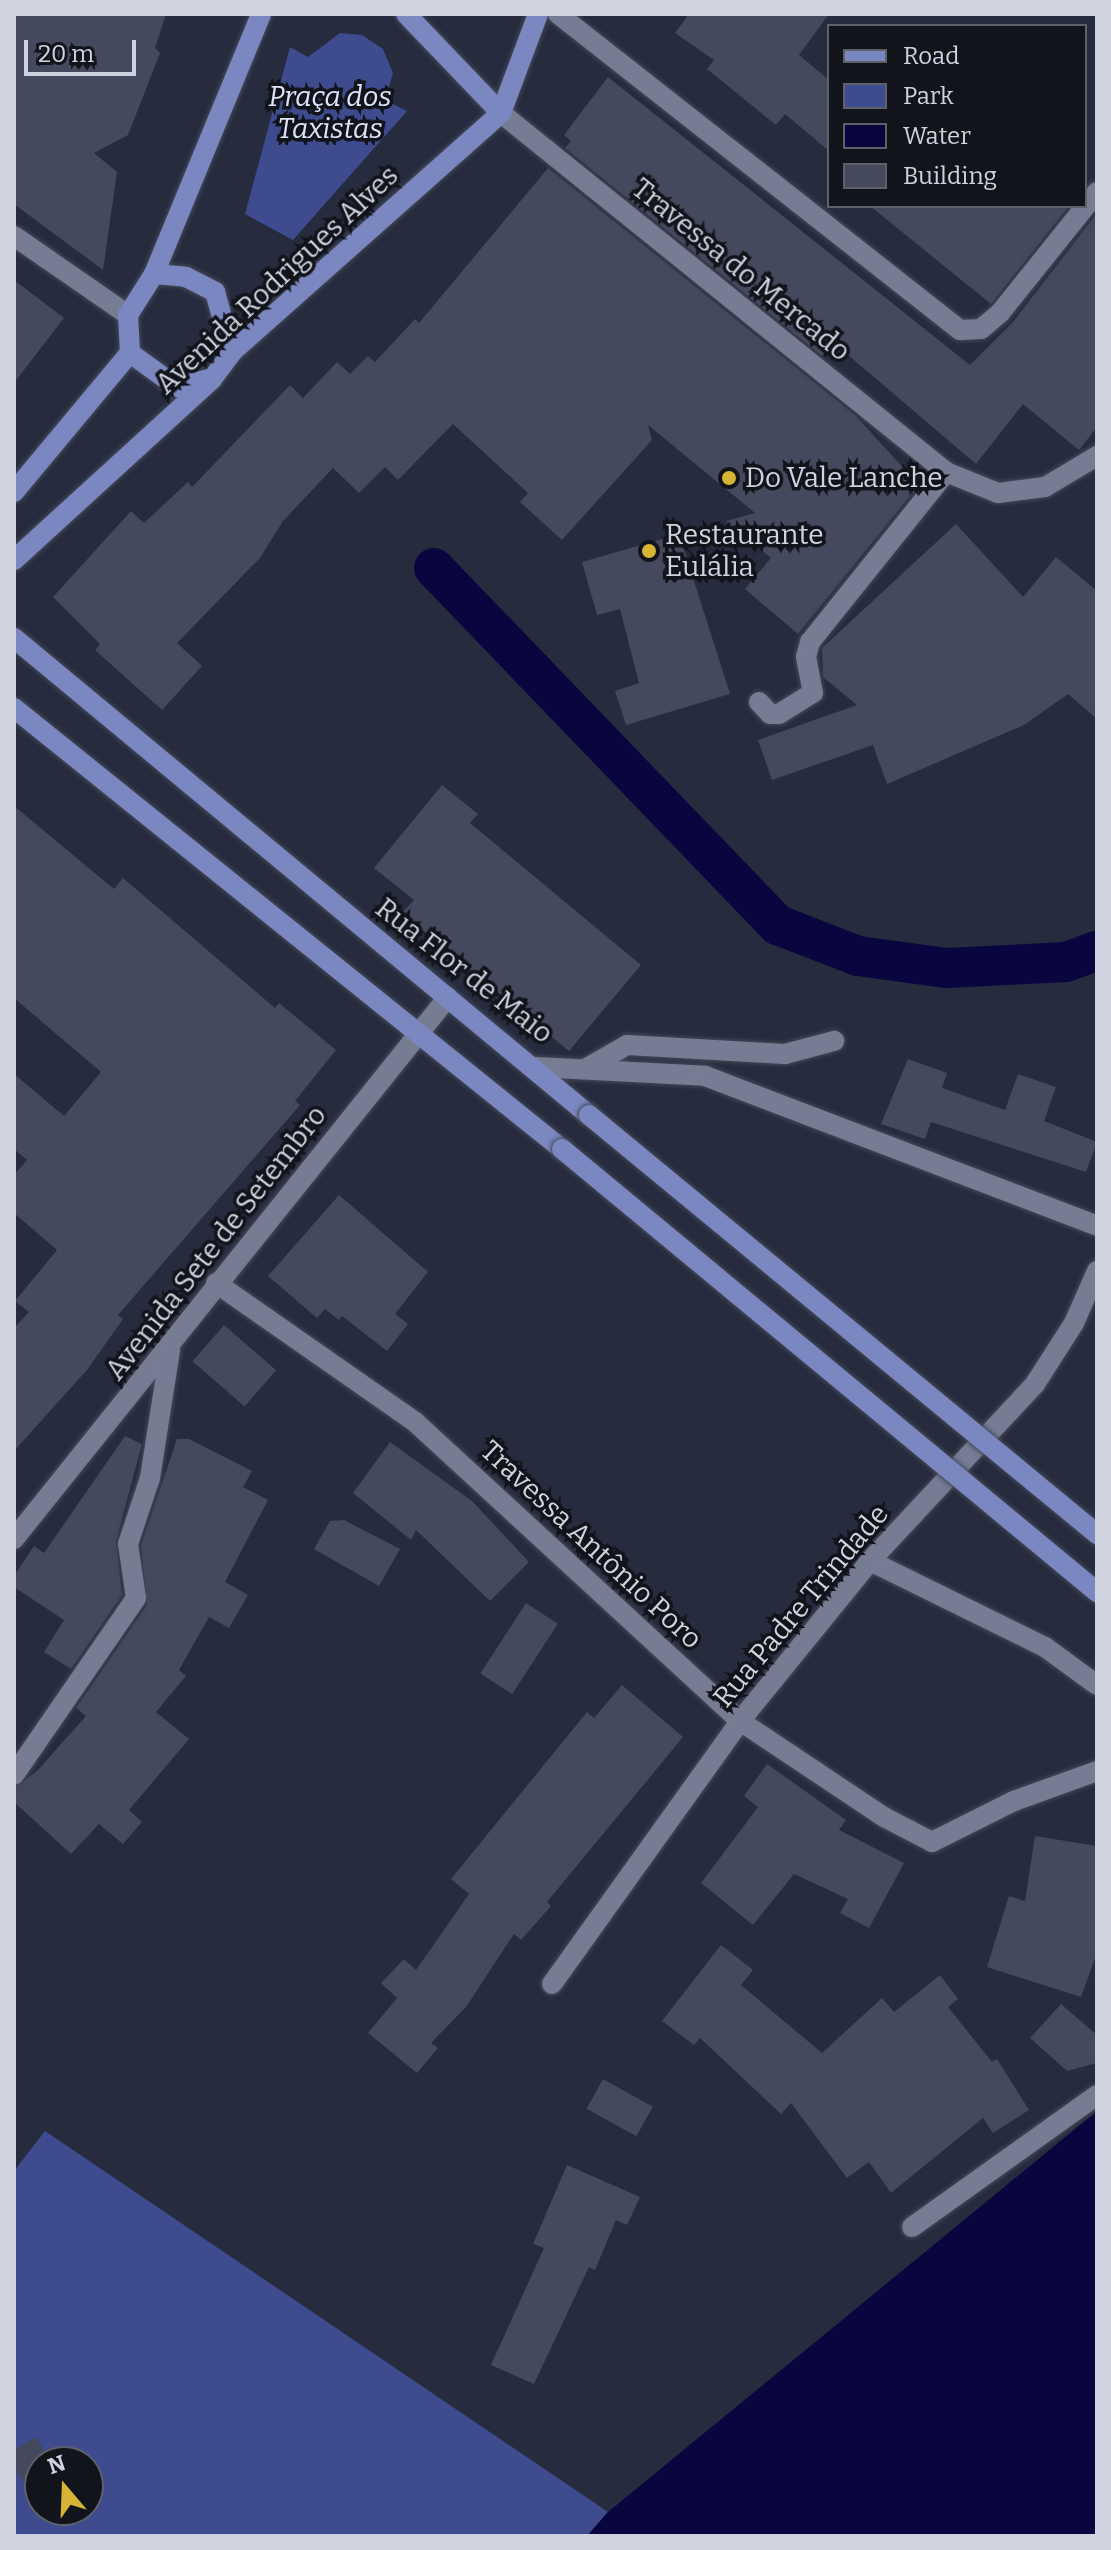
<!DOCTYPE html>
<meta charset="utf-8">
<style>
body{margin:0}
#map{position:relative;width:1111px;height:2550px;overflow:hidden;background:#262b3e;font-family:Bitter,serif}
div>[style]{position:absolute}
.green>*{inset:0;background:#3e4b8e}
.water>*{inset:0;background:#09063f}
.canal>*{height:40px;margin:-20px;padding:0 20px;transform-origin:20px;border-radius:20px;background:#09063f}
.building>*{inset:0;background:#44495d;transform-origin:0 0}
.roads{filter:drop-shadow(0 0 2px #454958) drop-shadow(0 0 2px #454958)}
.minor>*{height:20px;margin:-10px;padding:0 10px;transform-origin:10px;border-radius:10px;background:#767c92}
.major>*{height:20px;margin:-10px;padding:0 10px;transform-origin:10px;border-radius:10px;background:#7a87c0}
.bridges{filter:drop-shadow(0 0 2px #454958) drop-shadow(0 0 2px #454958)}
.major-bridge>*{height:20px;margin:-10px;padding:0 10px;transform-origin:10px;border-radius:10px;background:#7a87c0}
.dots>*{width:22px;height:22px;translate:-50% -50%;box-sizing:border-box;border:4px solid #12141c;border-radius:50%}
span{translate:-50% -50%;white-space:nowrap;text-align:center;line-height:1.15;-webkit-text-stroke:7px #12141c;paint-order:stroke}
.park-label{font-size:28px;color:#dde4fa;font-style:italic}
.street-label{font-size:28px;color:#cfd3df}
.poi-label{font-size:28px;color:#cfd3df}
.left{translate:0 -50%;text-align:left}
.frame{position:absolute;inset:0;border:16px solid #cfd3df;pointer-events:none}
.legend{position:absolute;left:827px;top:24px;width:260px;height:184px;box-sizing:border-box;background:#12141c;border:2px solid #5e606a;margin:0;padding:10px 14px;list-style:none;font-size:24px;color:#cfd3df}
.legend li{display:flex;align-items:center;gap:16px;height:40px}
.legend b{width:40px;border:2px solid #5e606a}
.north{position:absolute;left:24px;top:2446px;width:80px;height:80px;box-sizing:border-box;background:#12141c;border:2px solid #5e606a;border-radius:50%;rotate:341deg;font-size:22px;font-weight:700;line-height:32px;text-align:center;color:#cfd3df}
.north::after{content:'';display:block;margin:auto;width:28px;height:36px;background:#d7b434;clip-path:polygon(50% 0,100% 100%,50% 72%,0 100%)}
.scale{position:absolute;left:24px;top:40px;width:112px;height:36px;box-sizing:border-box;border:4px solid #cfd3df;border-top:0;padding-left:10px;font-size:24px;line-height:28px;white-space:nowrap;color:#cfd3df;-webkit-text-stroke:6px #12141c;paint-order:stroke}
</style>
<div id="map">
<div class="green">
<i style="clip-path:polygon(340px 33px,362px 35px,383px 49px,393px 73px,385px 100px,407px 111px,293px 240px,245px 214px,290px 47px,308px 57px)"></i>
<i style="clip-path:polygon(evenodd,45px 2131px,608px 2512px,587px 2536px,14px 2536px,14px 2171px,45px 2131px,40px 2462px,88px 2462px,88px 2510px,40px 2510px,40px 2462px)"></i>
</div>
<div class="water">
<i style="clip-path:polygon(1097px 2111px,1097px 2536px,587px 2536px,608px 2512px)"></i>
</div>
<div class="canal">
<i style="left:434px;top:568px;width:496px;rotate:46.1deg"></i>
<i style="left:778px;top:925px;width:86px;rotate:21.2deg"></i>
<i style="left:858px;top:956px;width:90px;rotate:7.7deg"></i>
<i style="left:947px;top:968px;width:119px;rotate:-2.9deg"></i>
<i style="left:1066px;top:962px;width:33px;rotate:-20deg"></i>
</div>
<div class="building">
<i style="clip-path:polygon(14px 14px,166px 14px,155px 48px,160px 53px,128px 135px,94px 153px,117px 172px,103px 270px,14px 204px)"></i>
<i style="clip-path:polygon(689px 14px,829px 14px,799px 55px,829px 80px,829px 151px,785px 114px,776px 125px,707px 69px,714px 60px,675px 33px)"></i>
<i style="clip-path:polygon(608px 77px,970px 365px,1013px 322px,1097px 213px,1097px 427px,1079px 450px,1023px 404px,976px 464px,834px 343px,822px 356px,565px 148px,571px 141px,564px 135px)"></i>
<i style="clip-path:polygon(548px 168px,856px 416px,919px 485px,798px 634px,745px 589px,771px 558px,726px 521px,755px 513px,648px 425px,652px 440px,562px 540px,520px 502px,528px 493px,453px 424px,398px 480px,385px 467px,359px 493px,333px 468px,283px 521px,260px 558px,177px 643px,202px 666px,162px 710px,95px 650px,100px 644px,53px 597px,131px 511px,144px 523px,188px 482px,192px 487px,290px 385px,303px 398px,337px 362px,350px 374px,368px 356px,375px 362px,415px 319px,419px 323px)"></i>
<i style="clip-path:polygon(870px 206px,1069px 206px,991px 304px)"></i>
<i style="clip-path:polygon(14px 280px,64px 318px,14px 383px)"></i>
<i style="clip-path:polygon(956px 524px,1023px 597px,1056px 557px,1097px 591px,1097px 719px,1068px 694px,1024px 725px,887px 784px,873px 745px,772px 780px,758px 740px,857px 705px,823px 677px,822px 648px)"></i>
<i style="clip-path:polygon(679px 534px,730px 694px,626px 725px,615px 691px,639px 683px,620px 609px,597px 615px,582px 562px)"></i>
<i style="clip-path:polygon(442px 785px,478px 814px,470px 823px,641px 965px,569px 1051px,402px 913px,414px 900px,374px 868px)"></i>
<i style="clip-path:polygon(14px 806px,114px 889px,123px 878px,275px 1008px,279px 1003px,336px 1050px,295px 1101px,300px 1105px,118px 1315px,123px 1319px,87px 1370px,14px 1451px,14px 1328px,29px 1312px,15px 1301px,57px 1250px,14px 1213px,14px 1175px,27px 1160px,14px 1149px,14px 1074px,64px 1116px,101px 1072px,14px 998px)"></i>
<i style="clip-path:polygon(908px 1059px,947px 1073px,942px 1088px,1005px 1110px,1018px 1074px,1056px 1087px,1044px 1121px,1097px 1142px,1086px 1172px,931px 1122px,925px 1139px,881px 1124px)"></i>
<i style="clip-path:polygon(339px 1195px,428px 1272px,395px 1314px,408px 1324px,387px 1351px,342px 1316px,339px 1320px,325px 1309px,317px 1318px,268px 1276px)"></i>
<i style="left:224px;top:1325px;width:69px;height:48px;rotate:41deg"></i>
<i style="clip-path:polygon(125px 1436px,142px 1444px,116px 1541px,122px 1595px,71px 1669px,44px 1652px,64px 1620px,14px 1587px,14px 1576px,34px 1546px,44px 1553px)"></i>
<i style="clip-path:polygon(177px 1439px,189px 1439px,252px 1471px,243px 1487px,268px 1500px,225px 1582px,248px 1595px,229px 1628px,209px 1617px,179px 1670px,186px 1676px,156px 1712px,189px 1739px,129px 1810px,142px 1822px,123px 1844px,99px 1824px,71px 1854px,14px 1802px,14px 1788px,37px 1771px,86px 1716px,76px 1708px,147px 1605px,141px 1545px)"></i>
<i style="clip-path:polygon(390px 1442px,472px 1501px,529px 1562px,490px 1601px,416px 1530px,411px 1540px,353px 1493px)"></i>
<i style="clip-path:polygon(344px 1520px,400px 1549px,379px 1586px,314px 1549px,330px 1521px)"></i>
<i style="left:526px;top:1603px;width:38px;height:84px;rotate:33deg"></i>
<i style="clip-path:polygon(622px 1685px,683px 1737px,547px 1902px,551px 1906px,521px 1940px,514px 1934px,466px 2007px,431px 2043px,438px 2048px,417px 2073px,368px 2033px,397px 1998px,381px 1983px,404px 1959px,416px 1970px,469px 1894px,451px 1879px,587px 1712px,594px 1718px)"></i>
<i style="clip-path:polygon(767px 1764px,846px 1820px,839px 1830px,904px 1863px,869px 1928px,840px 1913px,848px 1899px,794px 1874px,753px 1925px,701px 1883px,758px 1807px,744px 1796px)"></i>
<i style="clip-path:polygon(1035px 1836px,1097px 1846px,1097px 1953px,1081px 1997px,987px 1967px,1009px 1896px,1025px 1901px)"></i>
<i style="clip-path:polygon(721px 1945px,753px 1970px,741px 1985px,822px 2053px,882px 1998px,894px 2012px,940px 1975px,958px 1999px,948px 2007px,992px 2062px,997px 2059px,1029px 2110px,993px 2133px,983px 2118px,891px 2193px,869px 2162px,847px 2178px,791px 2103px,781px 2114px,700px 2038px,694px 2045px,662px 2021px)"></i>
<i style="clip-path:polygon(1061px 2004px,1097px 2035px,1097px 2063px,1067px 2071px,1030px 2038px)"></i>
<i style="left:603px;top:2079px;width:57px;height:34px;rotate:29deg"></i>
<i style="clip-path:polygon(567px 2165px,640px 2197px,627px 2225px,616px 2220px,595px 2270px,589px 2267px,534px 2384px,491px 2365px,544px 2248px,533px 2244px)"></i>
<i style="clip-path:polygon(36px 2437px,52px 2462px,40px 2462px,40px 2473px,24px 2483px,14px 2468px,14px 2450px)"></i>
</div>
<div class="roads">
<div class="minor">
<i style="left:558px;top:14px;width:511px;rotate:38.17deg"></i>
<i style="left:960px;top:330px;width:21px;rotate:-3deg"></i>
<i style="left:981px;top:329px;width:25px;rotate:-40deg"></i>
<i style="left:1000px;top:313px;width:155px;rotate:-51.3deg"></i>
<i style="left:501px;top:113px;width:572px;rotate:38.89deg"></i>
<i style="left:946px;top:472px;width:56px;rotate:22deg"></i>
<i style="left:998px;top:493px;width:47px;rotate:-7.3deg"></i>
<i style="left:1045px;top:487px;width:61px;rotate:-30.8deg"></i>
<i style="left:14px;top:236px;width:139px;rotate:34.7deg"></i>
<i style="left:759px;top:702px;width:16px;rotate:47deg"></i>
<i style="left:770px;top:714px;width:9px"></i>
<i style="left:779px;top:714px;width:40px;rotate:-32deg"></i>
<i style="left:813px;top:693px;width:37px;rotate:-101deg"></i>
<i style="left:806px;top:657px;width:16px;rotate:-75deg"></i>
<i style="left:810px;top:642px;width:218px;rotate:-51.3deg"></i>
<i style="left:536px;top:1067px;width:169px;rotate:3deg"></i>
<i style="left:705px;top:1076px;width:420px;rotate:20.9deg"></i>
<i style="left:587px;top:1068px;width:46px;rotate:-29.9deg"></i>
<i style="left:627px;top:1045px;width:158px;rotate:3.3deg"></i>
<i style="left:785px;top:1054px;width:51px;rotate:-14.9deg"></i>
<i style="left:216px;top:1283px;width:243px;rotate:34.9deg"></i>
<i style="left:415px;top:1422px;width:442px;rotate:42.6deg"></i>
<i style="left:740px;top:1721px;width:173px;rotate:33.7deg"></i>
<i style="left:884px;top:1817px;width:54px;rotate:27.5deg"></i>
<i style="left:932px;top:1842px;width:92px;rotate:-26.6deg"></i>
<i style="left:1014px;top:1801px;width:88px;rotate:-19.9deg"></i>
<i style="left:14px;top:1539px;width:694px;rotate:-51.31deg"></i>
<i style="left:870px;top:1561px;width:195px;rotate:26.2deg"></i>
<i style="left:1045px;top:1647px;width:64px;rotate:36.2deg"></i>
<i style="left:14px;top:1775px;width:215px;rotate:-55.4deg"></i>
<i style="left:136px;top:1598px;width:55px;rotate:-98.4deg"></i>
<i style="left:128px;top:1544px;width:70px;rotate:-71.6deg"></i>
<i style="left:150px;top:1478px;width:130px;rotate:-81.1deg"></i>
<i style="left:552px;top:1984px;width:323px;rotate:-54.4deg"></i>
<i style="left:740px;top:1721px;width:206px;rotate:-50.9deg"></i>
<i style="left:870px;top:1561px;width:242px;rotate:-47deg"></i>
<i style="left:1035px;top:1384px;width:72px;rotate:-57.4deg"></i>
<i style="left:1074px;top:1323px;width:57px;rotate:-66.1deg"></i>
<i style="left:912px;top:2227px;width:227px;rotate:-35.5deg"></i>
</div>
<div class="major">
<i style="left:406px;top:14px;width:137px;rotate:46.2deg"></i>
<i style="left:154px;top:274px;width:32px;rotate:5deg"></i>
<i style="left:186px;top:277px;width:33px;rotate:27deg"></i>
<i style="left:215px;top:292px;width:62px;rotate:74.2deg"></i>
<i style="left:130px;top:353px;width:58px;rotate:35.9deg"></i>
<i style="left:177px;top:387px;width:34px;rotate:-14deg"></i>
<i style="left:14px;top:492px;width:181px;rotate:-50.2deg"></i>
<i style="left:130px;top:353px;width:38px;rotate:-93deg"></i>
<i style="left:128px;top:315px;width:49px;rotate:-57.6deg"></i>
<i style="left:154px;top:274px;width:281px;rotate:-67.6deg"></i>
<i style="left:14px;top:560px;width:268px;rotate:-42.4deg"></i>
<i style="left:212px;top:379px;width:34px;rotate:-53deg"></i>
<i style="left:232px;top:352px;width:360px;rotate:-41.6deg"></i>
<i style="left:501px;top:113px;width:106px;rotate:-69.5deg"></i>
<i style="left:14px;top:638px;width:747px;rotate:39.68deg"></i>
<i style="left:14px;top:708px;width:703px;rotate:38.83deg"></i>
</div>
</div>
<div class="bridges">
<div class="major-bridge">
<i style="left:589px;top:1115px;width:659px;rotate:39.52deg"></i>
<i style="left:562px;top:1149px;width:695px;rotate:39.63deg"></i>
</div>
</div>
<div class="dots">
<i style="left:729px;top:478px;background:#d7b434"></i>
<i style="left:649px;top:551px;background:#d7b434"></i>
</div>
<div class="park-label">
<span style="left:330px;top:113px">Praça dos<br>Taxistas</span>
</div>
<div class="street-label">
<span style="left:741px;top:270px;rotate:39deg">Travessa do Mercado</span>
<span style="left:277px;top:280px;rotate:-43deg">Avenida Rodrigues Alves</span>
<span style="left:464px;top:971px;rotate:38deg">Rua Flor de Maio</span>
<span style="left:216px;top:1243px;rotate:-52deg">Avenida Sete de Setembro</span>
<span style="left:591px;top:1545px;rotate:43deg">Travessa Antônio Poro</span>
<span style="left:801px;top:1606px;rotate:-50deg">Rua Padre Trindade</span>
</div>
<div class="poi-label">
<span class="left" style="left:745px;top:478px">Do Vale Lanche</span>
<span class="left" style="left:665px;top:551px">Restaurante<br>Eulália</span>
</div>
<div class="frame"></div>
<ul class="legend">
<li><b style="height:10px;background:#7a87c0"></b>Road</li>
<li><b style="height:22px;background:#3e4b8e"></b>Park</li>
<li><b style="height:22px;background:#09063f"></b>Water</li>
<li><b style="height:22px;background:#44495d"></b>Building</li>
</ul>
<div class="north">N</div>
<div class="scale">20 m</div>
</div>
